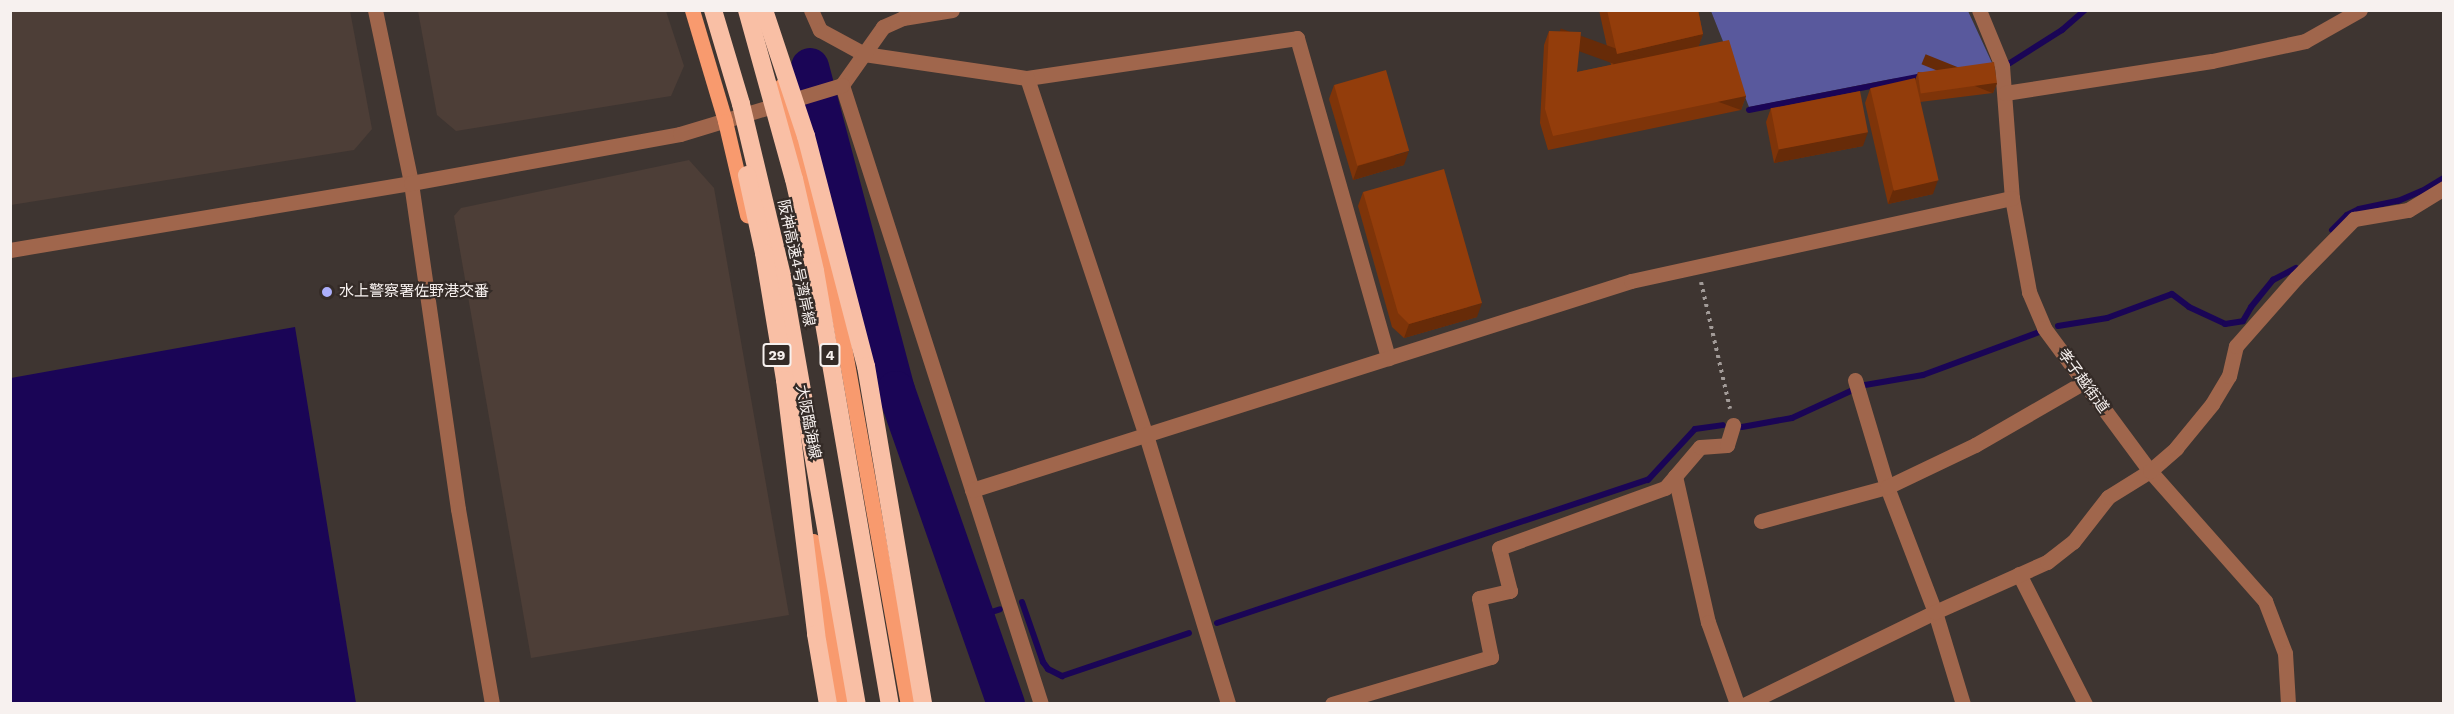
<!DOCTYPE html>
<meta charset="utf-8">
<style>
body{margin:0}
#map{position:relative;width:2454px;height:714px;overflow:hidden;background:#3e3531;font-family:"Work Sans","Noto Sans JP",sans-serif}
div>[style]{position:absolute}
.built>*{inset:0;background:#4d3e37}
.green>*{inset:0;background:#59599d}
.water>*{inset:0;background:#1a0556}
.stream>*{height:6px;margin:-3px;padding:0 3px;transform-origin:3px;border-radius:3px;background:#1a0556}
.river>*{height:38px;margin:-19px;padding:0 19px;transform-origin:19px;border-radius:19px;background:#1a0556}
.path>*{height:4px;margin-top:-2px;transform-origin:0;background:repeating-linear-gradient(90deg,#a29b98 0 3px,transparent 0 7.5px)}
.minor>*{height:15px;margin:-7.5px;padding:0 7.5px;transform-origin:7.5px;border-radius:7.5px;background:#a0664c}
.tertiary>*{height:15px;margin:-7.5px;padding:0 7.5px;transform-origin:7.5px;border-radius:7.5px;background:#a0664c}
.primary>*{height:15px;margin:-7.5px;padding:0 7.5px;transform-origin:7.5px;border-radius:7.5px;background:#f89a6e}
.motorway>*{height:18px;margin:-9px;padding:0 9px;transform-origin:9px;border-radius:9px;background:#f9bfa5}
.wall>*{inset:0;background:#7e3409}
.shaded-wall>*{inset:0;background:#672b08;transform-origin:0 0}
.building>*{inset:0;background:#933d0b;transform-origin:0 0}
.dots>*{width:16px;height:16px;translate:-50% -50%;box-sizing:border-box;border:3px solid #342b27;border-radius:50%}
span{translate:-50% -50%;white-space:nowrap;text-align:center;line-height:1.15;-webkit-text-stroke:4.5px #342b27;paint-order:stroke}
.shield-label span{padding:2px 4px;background:#342b27;border:2px solid;border-radius:4px;-webkit-text-stroke-width:0}
.shield-label{font-size:14px;color:#f7f1ef;font-weight:700}
.street-label{font-size:15px;color:#f7f1ef}
.poi-label{font-size:15px;color:#f7f1ef}
.left{translate:0 -50%;text-align:left}
.frame{position:absolute;inset:0;border:12px solid #f7f1ef;pointer-events:none}
</style>
<div id="map">
<div class="built">
<i style="clip-path:polygon(11px 10px,350px 11px,372px 129px,354px 150px,11px 205px)"></i>
<i style="clip-path:polygon(418px 11px,666px 11px,684px 66px,671px 96px,456px 131px,437px 115px)"></i>
<i style="clip-path:polygon(689px 160px,714px 188px,789px 615px,531px 658px,454px 216px,461px 208px)"></i>
</div>
<div class="green">
<i style="clip-path:polygon(1711px 11px,1968px 11px,1993px 65px,1891px 79px,1749px 107px)"></i>
</div>
<div class="water">
<i style="clip-path:polygon(295px 327px,356px 703px,11px 703px,11px 378px)"></i>
</div>
<div class="stream">
<i style="left:2010px;top:63px;width:62px;rotate:-32.4deg"></i>
<i style="left:2062px;top:30px;width:30px;rotate:-41deg"></i>
<i style="left:1749px;top:110px;width:177px;rotate:-11.1deg"></i>
<i style="left:2332px;top:230px;width:21px;rotate:-45deg"></i>
<i style="left:2347px;top:215px;width:13px;rotate:-27deg"></i>
<i style="left:2359px;top:209px;width:40px;rotate:-12deg"></i>
<i style="left:2398px;top:201px;width:26px;rotate:-23deg"></i>
<i style="left:2422px;top:191px;width:26px;rotate:-31deg"></i>
<i style="left:2058px;top:326px;width:50px;rotate:-9.3deg"></i>
<i style="left:2107px;top:318px;width:69px;rotate:-20.3deg"></i>
<i style="left:2172px;top:294px;width:21px;rotate:37deg"></i>
<i style="left:2189px;top:307px;width:40px;rotate:25deg"></i>
<i style="left:2225px;top:324px;width:18px;rotate:-9deg"></i>
<i style="left:2243px;top:321px;width:16px;rotate:-60deg"></i>
<i style="left:2251px;top:307px;width:35px;rotate:-51deg"></i>
<i style="left:2273px;top:280px;width:26px;rotate:-28deg"></i>
<i style="left:1865px;top:385px;width:59px;rotate:-9.8deg"></i>
<i style="left:1923px;top:375px;width:124px;rotate:-20.3deg"></i>
<i style="left:1742px;top:427px;width:51px;rotate:-10.2deg"></i>
<i style="left:1792px;top:418px;width:67px;rotate:-24.7deg"></i>
<i style="left:1022px;top:602px;width:64px;rotate:70.7deg"></i>
<i style="left:1043px;top:662px;width:9px;rotate:54deg"></i>
<i style="left:1048px;top:669px;width:16px;rotate:27deg"></i>
<i style="left:1062px;top:676px;width:134px;rotate:-18.7deg"></i>
<i style="left:976px;top:617px;width:25px;rotate:-18deg"></i>
<i style="left:1217px;top:623px;width:454px;rotate:-18.4deg"></i>
<i style="left:1648px;top:480px;width:69px;rotate:-47.3deg"></i>
<i style="left:1695px;top:429px;width:28px;rotate:-8deg"></i>
</div>
<div class="river">
<i style="left:810px;top:67px;width:334px;rotate:75.1deg"></i>
<i style="left:896px;top:390px;width:333px;rotate:70.7deg"></i>
</div>
<div class="path">
<i style="left:1701px;top:282px;width:130px;rotate:77.1deg"></i>
</div>
<div class="minor">
<i style="left:811px;top:10px;width:22px;rotate:66deg"></i>
<i style="left:820px;top:30px;width:50px;rotate:28.6deg"></i>
<i style="left:864px;top:54px;width:165px;rotate:8.4deg"></i>
<i style="left:1027px;top:78px;width:273px;rotate:-8.4deg"></i>
<i style="left:1297px;top:38px;width:333px;rotate:74.1deg"></i>
<i style="left:952px;top:10px;width:50px;rotate:170.7deg"></i>
<i style="left:903px;top:18px;width:22px;rotate:156deg"></i>
<i style="left:883px;top:27px;width:71px;rotate:125.3deg"></i>
<i style="left:842px;top:85px;width:650px;rotate:72.18deg"></i>
<i style="left:1979px;top:10px;width:61px;rotate:67.7deg"></i>
<i style="left:2002px;top:66px;width:132px;rotate:85.7deg"></i>
<i style="left:2012px;top:198px;width:96px;rotate:79.7deg"></i>
<i style="left:2029px;top:292px;width:39px;rotate:67deg"></i>
<i style="left:2044px;top:328px;width:178px;rotate:53.5deg"></i>
<i style="left:2150px;top:471px;width:174px;rotate:48.5deg"></i>
<i style="left:2265px;top:601px;width:56px;rotate:69deg"></i>
<i style="left:2285px;top:653px;width:51px;rotate:86.6deg"></i>
<i style="left:1027px;top:78px;width:376px;rotate:71.6deg"></i>
<i style="left:1146px;top:435px;width:281px;rotate:73deg"></i>
<i style="left:2005px;top:93px;width:209px;rotate:-8.8deg"></i>
<i style="left:2212px;top:61px;width:95px;rotate:-12.1deg"></i>
<i style="left:2305px;top:41px;width:63px;rotate:-29.4deg"></i>
<i style="left:1855px;top:380px;width:112px;rotate:73.3deg"></i>
<i style="left:1887px;top:487px;width:134px;rotate:69deg"></i>
<i style="left:1935px;top:612px;width:96px;rotate:73.1deg"></i>
<i style="left:1675px;top:476px;width:150px;rotate:77.3deg"></i>
<i style="left:1708px;top:622px;width:87px;rotate:70.5deg"></i>
<i style="left:972px;top:490px;width:691px;rotate:-17.6deg"></i>
<i style="left:1631px;top:281px;width:390px;rotate:-12.3deg"></i>
<i style="left:1761px;top:521px;width:131px;rotate:-15.1deg"></i>
<i style="left:1887px;top:487px;width:98px;rotate:-25.5deg"></i>
<i style="left:1975px;top:445px;width:126px;rotate:-30deg"></i>
<i style="left:2019px;top:574px;width:146px;rotate:63.1deg"></i>
<i style="left:1332px;top:704px;width:166px;rotate:-16.5deg"></i>
<i style="left:1491px;top:657px;width:60px;rotate:-101.5deg"></i>
<i style="left:1479px;top:598px;width:32px;rotate:-13deg"></i>
<i style="left:1510px;top:591px;width:44px;rotate:-104.3deg"></i>
<i style="left:1499px;top:548px;width:177px;rotate:-19.9deg"></i>
<i style="left:1665px;top:488px;width:54px;rotate:-49.5deg"></i>
<i style="left:1700px;top:447px;width:27px;rotate:-4deg"></i>
<i style="left:1727px;top:445px;width:21px;rotate:-73deg"></i>
<i style="left:1746px;top:704px;width:210px;rotate:-26deg"></i>
<i style="left:1935px;top:612px;width:123px;rotate:-24.1deg"></i>
<i style="left:2047px;top:562px;width:33px;rotate:-38deg"></i>
<i style="left:2073px;top:542px;width:57px;rotate:-52.1deg"></i>
<i style="left:2108px;top:497px;width:49px;rotate:-31.8deg"></i>
<i style="left:2150px;top:471px;width:35px;rotate:-41deg"></i>
<i style="left:2176px;top:448px;width:57px;rotate:-50.7deg"></i>
<i style="left:2212px;top:404px;width:33px;rotate:-59deg"></i>
<i style="left:2229px;top:376px;width:31px;rotate:-77deg"></i>
<i style="left:2236px;top:346px;width:91px;rotate:-48.6deg"></i>
<i style="left:2296px;top:278px;width:83px;rotate:-45.5deg"></i>
<i style="left:2354px;top:219px;width:55px;rotate:-9.5deg"></i>
<i style="left:2408px;top:210px;width:42px;rotate:-31.4deg"></i>
</div>
<div class="tertiary">
<i style="left:375px;top:10px;width:177px;rotate:78.2deg"></i>
<i style="left:411px;top:183px;width:329px;rotate:81.8deg"></i>
<i style="left:458px;top:509px;width:198px;rotate:80.1deg"></i>
<i style="left:10px;top:250px;width:407px;rotate:-9.5deg"></i>
<i style="left:411px;top:183px;width:273px;rotate:-10.3deg"></i>
<i style="left:680px;top:134px;width:169px;rotate:-16.8deg"></i>
</div>
<div class="primary">
<i style="left:692px;top:10px;width:116px;rotate:73.4deg"></i>
<i style="left:725px;top:121px;width:97px;rotate:76.8deg"></i>
<i style="left:781px;top:86px;width:126px;rotate:74.9deg"></i>
<i style="left:814px;top:208px;width:113px;rotate:77.2deg"></i>
<i style="left:839px;top:318px;width:392px;rotate:79.9deg"></i>
<i style="left:813px;top:541px;width:166px;rotate:79.9deg"></i>
</div>
<div class="motorway">
<i style="left:713px;top:10px;width:98px;rotate:73.4deg"></i>
<i style="left:741px;top:104px;width:177px;rotate:76.6deg"></i>
<i style="left:782px;top:276px;width:435px;rotate:80.1deg"></i>
<i style="left:747px;top:10px;width:175px;rotate:74.5deg"></i>
<i style="left:794px;top:179px;width:94px;rotate:77.1deg"></i>
<i style="left:815px;top:271px;width:439px;rotate:80.2deg"></i>
<i style="left:764px;top:10px;width:133px;rotate:71.6deg"></i>
<i style="left:806px;top:136px;width:238px;rotate:75.4deg"></i>
<i style="left:866px;top:366px;width:343px;rotate:80.4deg"></i>
<i style="left:747px;top:175px;width:80px;rotate:77.7deg"></i>
<i style="left:764px;top:253px;width:129px;rotate:80.6deg"></i>
<i style="left:785px;top:380px;width:256px;rotate:83deg"></i>
<i style="left:816px;top:634px;width:71px;rotate:80.3deg"></i>
</div>
<div class="wall">
<i style="clip-path:polygon(1599px 10px,1698px 10px,1703px 34px,1698px 47px,1746px 96px,1741px 110px,1548px 150px,1540px 123px,1544px 45px,1549px 31px,1577px 72px,1611px 65px)"></i>
<i style="clip-path:polygon(1918px 72px,1997px 83px,1993px 93px,1920px 102px,1933px 194px,1888px 204px,1865px 103px,1870px 89px,1915px 80px)"></i>
<i style="clip-path:polygon(1334px 85px,1404px 165px,1353px 180px,1329px 99px)"></i>
<i style="clip-path:polygon(1771px 108px,1863px 146px,1774px 163px,1766px 122px)"></i>
<i style="clip-path:polygon(1363px 192px,1477px 317px,1404px 338px,1392px 327px,1358px 206px)"></i>
</div>
<div class="shaded-wall">
<i style="clip-path:polygon(1703px 34px,1698px 48px,1612px 68px,1617px 54px)"></i>
<i style="left:1997px;top:83px;width:11px;height:77px;rotate:112deg"></i>
<i style="left:1746px;top:96px;width:15px;height:197px;rotate:110deg"></i>
<i style="clip-path:polygon(1868px 132px,1863px 146px,1774px 163px,1779px 149px)"></i>
<i style="clip-path:polygon(1409px 151px,1404px 165px,1353px 180px,1358px 166px)"></i>
<i style="clip-path:polygon(1938px 180px,1933px 194px,1888px 204px,1893px 190px)"></i>
<i style="clip-path:polygon(1482px 303px,1477px 317px,1404px 338px,1409px 324px)"></i>
</div>
<div class="building">
<i style="clip-path:polygon(1607px 10px,1698px 10px,1703px 34px,1617px 54px)"></i>
<i style="clip-path:polygon(1549px 31px,1581px 32px,1577px 72px,1729px 40px,1746px 96px,1553px 136px,1545px 109px)"></i>
<i style="left:1994px;top:62px;width:21px;height:77px;rotate:82deg"></i>
<i style="left:1386px;top:70px;width:84px;height:54px;rotate:74deg"></i>
<i style="left:1915px;top:78px;width:105px;height:46px;rotate:77deg"></i>
<i style="left:1860px;top:91px;width:42px;height:91px;rotate:79deg"></i>
<i style="clip-path:polygon(1444px 169px,1482px 303px,1409px 324px,1398px 313px,1363px 192px)"></i>
</div>
<div class="dots">
<i style="left:327px;top:292px;background:#acaffb"></i>
</div>
<div class="shield-label">
<span style="left:777px;top:355px">29</span>
<span style="left:830px;top:355px">4</span>
</div>
<div class="street-label">
<span style="left:796px;top:263px;rotate:78deg">阪神高速4号湾岸線</span>
<span style="left:2083px;top:381px;rotate:54deg">孝子越街道</span>
<span style="left:808px;top:422px;rotate:79deg">大阪臨海線</span>
</div>
<div class="poi-label">
<span class="left" style="left:339px;top:292px">水上警察署佐野港交番</span>
</div>
<div class="frame"></div>
</div>
